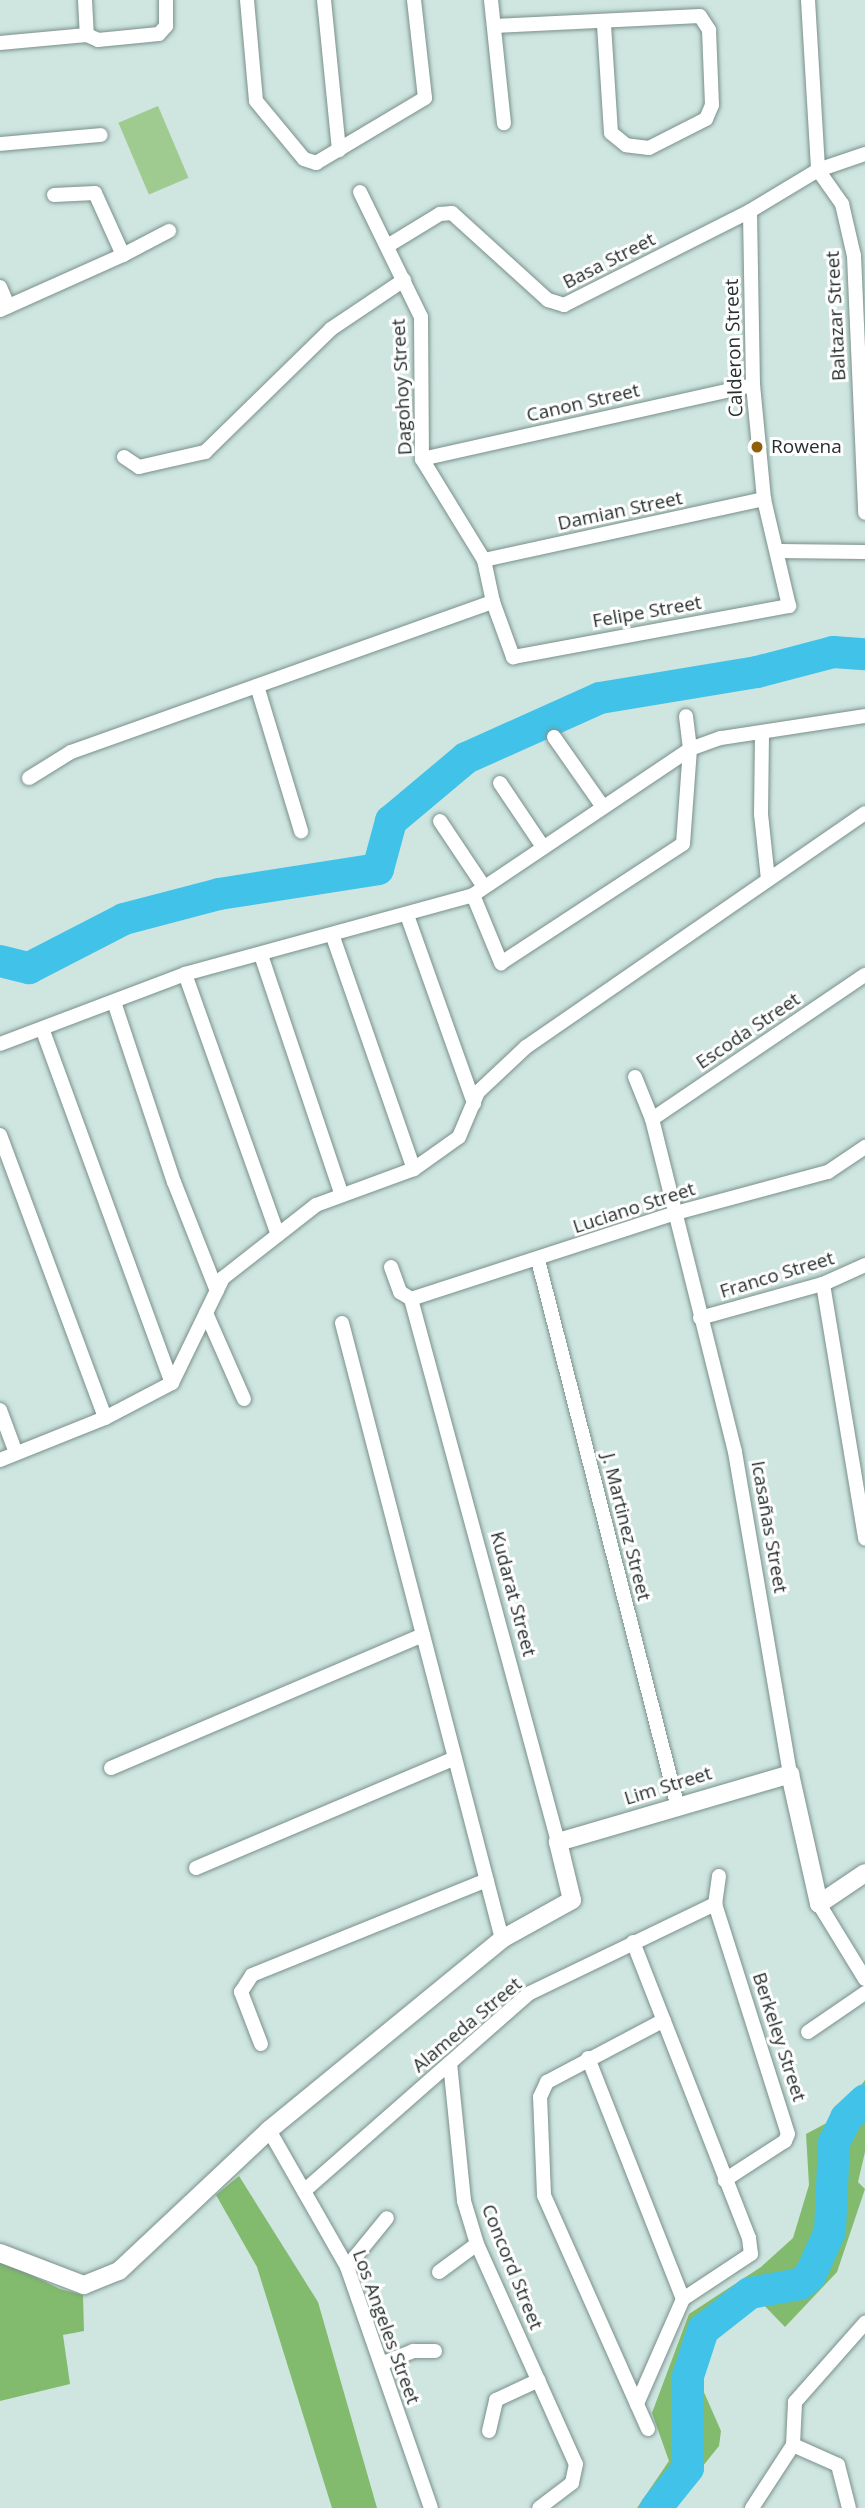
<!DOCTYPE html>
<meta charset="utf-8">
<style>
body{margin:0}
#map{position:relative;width:865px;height:2508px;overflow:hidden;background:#cee5e0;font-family:"Open Sans",sans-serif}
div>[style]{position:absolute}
.green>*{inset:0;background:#9fcb90;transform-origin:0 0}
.forest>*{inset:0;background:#82bb6d}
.river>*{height:32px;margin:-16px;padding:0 16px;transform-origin:16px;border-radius:16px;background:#41c2e9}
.roads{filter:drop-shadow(0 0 2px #7a908b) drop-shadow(0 0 2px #7a908b)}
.minor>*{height:14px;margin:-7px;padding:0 7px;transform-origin:7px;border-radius:7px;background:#fff}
.tertiary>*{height:18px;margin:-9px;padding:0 9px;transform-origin:9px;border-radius:9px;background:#fff}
.dots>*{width:19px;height:19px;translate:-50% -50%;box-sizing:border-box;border:4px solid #fff;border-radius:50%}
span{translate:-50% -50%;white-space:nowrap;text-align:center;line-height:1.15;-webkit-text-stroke:6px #fff;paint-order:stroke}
.street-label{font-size:19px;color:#27302e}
.poi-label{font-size:19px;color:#27302e}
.left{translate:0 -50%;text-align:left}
</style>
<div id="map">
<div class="green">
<i style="left:158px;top:106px;width:78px;height:43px;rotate:67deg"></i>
</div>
<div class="forest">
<i style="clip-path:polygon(865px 2080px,865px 2152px,858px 2182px,865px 2189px,837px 2272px,785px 2327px,754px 2295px,717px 2324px,703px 2367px,703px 2390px,721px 2431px,719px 2446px,669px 2508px,637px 2508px,669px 2461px,652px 2413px,689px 2314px,761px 2267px,793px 2238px,809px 2185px,806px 2134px,838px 2117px)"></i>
<i style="clip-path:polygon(239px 2176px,318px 2302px,377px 2508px,332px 2508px,257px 2267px,216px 2195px)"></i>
<i style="clip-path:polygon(0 2260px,60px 2289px,83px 2295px,84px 2331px,63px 2335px,70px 2384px,0 2401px)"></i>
</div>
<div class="river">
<i style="left:0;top:961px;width:30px;rotate:14deg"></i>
<i style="left:29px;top:968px;width:107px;rotate:-27.3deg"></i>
<i style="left:124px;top:919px;width:98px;rotate:-14.7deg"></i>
<i style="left:219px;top:894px;width:161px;rotate:-8.9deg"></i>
<i style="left:378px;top:869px;width:50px;rotate:-74.8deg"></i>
<i style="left:391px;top:821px;width:98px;rotate:-40deg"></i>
<i style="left:466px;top:758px;width:147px;rotate:-24.1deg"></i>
<i style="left:600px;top:698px;width:159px;rotate:-9.4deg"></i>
<i style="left:757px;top:672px;width:79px;rotate:-14.7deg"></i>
<i style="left:833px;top:652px;width:32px;rotate:4deg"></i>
<i style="left:656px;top:2508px;width:51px;rotate:-51.3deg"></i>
<i style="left:688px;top:2468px;width:92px;rotate:-90deg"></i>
<i style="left:688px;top:2376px;width:48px;rotate:-71.9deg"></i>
<i style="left:703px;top:2330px;width:60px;rotate:-38.2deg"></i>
<i style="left:750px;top:2293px;width:51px;rotate:-10.2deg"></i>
<i style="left:800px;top:2284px;width:13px;rotate:-39deg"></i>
<i style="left:810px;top:2276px;width:49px;rotate:-66deg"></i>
<i style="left:830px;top:2231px;width:88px;rotate:-87.4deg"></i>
<i style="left:834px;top:2143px;width:28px;rotate:-64deg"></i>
<i style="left:846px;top:2118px;width:26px;rotate:-43deg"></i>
</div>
<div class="roads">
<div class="minor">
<i style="left:85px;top:0;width:35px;rotate:87deg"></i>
<i style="left:87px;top:35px;width:12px;rotate:24deg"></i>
<i style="left:98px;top:40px;width:61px;rotate:-5.6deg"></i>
<i style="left:159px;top:34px;width:11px;rotate:-49deg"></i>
<i style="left:166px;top:26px;width:26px;rotate:-90deg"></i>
<i style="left:247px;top:0;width:101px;rotate:84.9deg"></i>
<i style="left:256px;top:101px;width:75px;rotate:50.4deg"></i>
<i style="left:304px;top:159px;width:13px;rotate:18deg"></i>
<i style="left:316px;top:163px;width:127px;rotate:-30.8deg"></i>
<i style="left:425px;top:98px;width:99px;rotate:-96.4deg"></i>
<i style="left:324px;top:0;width:151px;rotate:84.3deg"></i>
<i style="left:491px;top:0;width:124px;rotate:84deg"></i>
<i style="left:808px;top:0;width:170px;rotate:86.6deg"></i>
<i style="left:818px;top:170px;width:42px;rotate:54.8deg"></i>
<i style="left:842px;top:204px;width:53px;rotate:77deg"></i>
<i style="left:854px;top:256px;width:257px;rotate:87.5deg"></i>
<i style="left:494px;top:26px;width:206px;rotate:-2.8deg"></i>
<i style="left:700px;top:16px;width:17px;rotate:57deg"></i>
<i style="left:709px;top:30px;width:75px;rotate:87.7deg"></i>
<i style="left:712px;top:105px;width:15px;rotate:113deg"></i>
<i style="left:706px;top:119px;width:64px;rotate:153deg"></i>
<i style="left:649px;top:148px;width:23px;rotate:-173deg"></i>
<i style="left:626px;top:145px;width:19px;rotate:-141deg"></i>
<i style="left:611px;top:133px;width:109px;rotate:-93.7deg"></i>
<i style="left:0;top:43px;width:87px;rotate:-5.3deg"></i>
<i style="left:0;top:144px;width:101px;rotate:-5.1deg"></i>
<i style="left:360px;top:192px;width:139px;rotate:64deg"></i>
<i style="left:421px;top:317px;width:142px;rotate:89.6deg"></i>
<i style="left:422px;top:459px;width:119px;rotate:58.5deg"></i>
<i style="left:484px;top:560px;width:43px;rotate:77.9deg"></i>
<i style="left:493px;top:602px;width:59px;rotate:70deg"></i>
<i style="left:513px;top:657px;width:281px;rotate:-10.5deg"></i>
<i style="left:789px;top:606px;width:110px;rotate:-103.2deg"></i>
<i style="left:764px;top:499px;width:115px;rotate:-95.5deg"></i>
<i style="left:753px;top:385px;width:174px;rotate:-91deg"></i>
<i style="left:389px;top:245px;width:60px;rotate:-31.3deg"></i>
<i style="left:440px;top:214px;width:12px;rotate:-5deg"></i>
<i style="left:452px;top:213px;width:130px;rotate:42.2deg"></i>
<i style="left:548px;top:300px;width:17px;rotate:17deg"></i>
<i style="left:564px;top:305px;width:208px;rotate:-26.8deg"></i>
<i style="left:750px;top:211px;width:79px;rotate:-31.1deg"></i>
<i style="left:818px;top:170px;width:50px;rotate:-18.8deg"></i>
<i style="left:123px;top:255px;width:52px;rotate:-27.6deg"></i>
<i style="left:0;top:287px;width:21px;rotate:67deg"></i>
<i style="left:0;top:310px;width:135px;rotate:-24.1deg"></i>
<i style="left:123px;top:255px;width:68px;rotate:-114.3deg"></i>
<i style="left:95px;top:193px;width:41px;rotate:177.2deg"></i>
<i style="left:124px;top:457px;width:18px;rotate:34deg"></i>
<i style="left:139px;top:467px;width:68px;rotate:-12.8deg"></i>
<i style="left:205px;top:452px;width:176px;rotate:-44.3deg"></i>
<i style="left:331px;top:329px;width:88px;rotate:-33.9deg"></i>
<i style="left:422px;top:459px;width:339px;rotate:-12.6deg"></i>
<i style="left:779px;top:551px;width:86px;rotate:0.7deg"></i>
<i style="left:484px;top:560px;width:287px;rotate:-12.3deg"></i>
<i style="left:257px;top:686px;width:152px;rotate:73.1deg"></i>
<i style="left:762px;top:734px;width:80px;rotate:90.7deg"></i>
<i style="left:761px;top:814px;width:66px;rotate:83.9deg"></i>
<i style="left:554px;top:737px;width:85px;rotate:55deg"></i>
<i style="left:29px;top:778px;width:49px;rotate:-31.8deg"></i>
<i style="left:71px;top:752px;width:448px;rotate:-19.6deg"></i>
<i style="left:500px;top:783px;width:77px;rotate:56.1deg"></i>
<i style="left:440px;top:821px;width:79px;rotate:56.3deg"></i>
<i style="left:473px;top:895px;width:74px;rotate:67.6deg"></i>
<i style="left:501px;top:963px;width:217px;rotate:-33.2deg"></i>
<i style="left:683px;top:844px;width:95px;rotate:-85.8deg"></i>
<i style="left:690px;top:749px;width:33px;rotate:-97deg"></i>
<i style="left:407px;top:915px;width:200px;rotate:70.4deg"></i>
<i style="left:333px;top:937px;width:246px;rotate:70.8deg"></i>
<i style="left:261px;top:955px;width:253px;rotate:71.4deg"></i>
<i style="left:185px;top:974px;width:277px;rotate:70.4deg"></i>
<i style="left:114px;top:1002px;width:190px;rotate:71.6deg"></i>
<i style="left:174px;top:1182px;width:117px;rotate:68.5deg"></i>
<i style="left:43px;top:1031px;width:375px;rotate:69.9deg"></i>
<i style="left:0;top:1044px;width:198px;rotate:-20.7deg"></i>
<i style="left:185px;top:974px;width:299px;rotate:-15.3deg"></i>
<i style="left:473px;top:895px;width:262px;rotate:-33.9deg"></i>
<i style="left:690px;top:749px;width:33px;rotate:-20deg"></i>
<i style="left:721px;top:738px;width:146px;rotate:-8.7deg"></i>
<i style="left:635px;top:1077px;width:45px;rotate:68deg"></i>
<i style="left:652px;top:1119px;width:343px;rotate:76deg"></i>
<i style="left:735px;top:1452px;width:327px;rotate:80.3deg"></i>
<i style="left:652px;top:1119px;width:257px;rotate:-34.1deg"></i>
<i style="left:0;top:1135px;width:302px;rotate:69.6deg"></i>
<i style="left:538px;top:1260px;width:561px;rotate:75.67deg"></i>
<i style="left:391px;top:1267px;width:27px;rotate:70deg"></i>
<i style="left:400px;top:1292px;width:13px;rotate:32deg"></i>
<i style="left:823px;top:1284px;width:258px;rotate:80.6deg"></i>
<i style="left:411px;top:1299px;width:563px;rotate:74.85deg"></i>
<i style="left:411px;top:1299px;width:274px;rotate:-18deg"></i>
<i style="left:672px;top:1214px;width:162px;rotate:-15.1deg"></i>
<i style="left:828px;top:1172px;width:45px;rotate:-34deg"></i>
<i style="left:206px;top:1313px;width:94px;rotate:66.2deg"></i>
<i style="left:700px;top:1318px;width:128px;rotate:-15.5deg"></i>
<i style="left:823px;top:1284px;width:46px;rotate:-24.3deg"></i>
<i style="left:342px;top:1323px;width:636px;rotate:75.44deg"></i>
<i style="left:0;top:1410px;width:46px;rotate:69.6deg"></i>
<i style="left:0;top:1460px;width:113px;rotate:-21.8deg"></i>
<i style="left:105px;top:1418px;width:76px;rotate:-27.6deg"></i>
<i style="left:172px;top:1383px;width:117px;rotate:-64.1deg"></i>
<i style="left:223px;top:1278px;width:118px;rotate:-38.1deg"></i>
<i style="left:316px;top:1205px;width:104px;rotate:-20.2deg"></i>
<i style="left:414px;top:1169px;width:55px;rotate:-35.4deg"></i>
<i style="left:459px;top:1137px;width:49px;rotate:-67.1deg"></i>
<i style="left:478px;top:1092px;width:66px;rotate:-43.2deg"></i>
<i style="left:526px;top:1047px;width:412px;rotate:-34.6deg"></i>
<i style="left:111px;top:1768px;width:339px;rotate:-23.1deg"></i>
<i style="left:196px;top:1868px;width:281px;rotate:-23deg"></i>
<i style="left:719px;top:1876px;width:28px;rotate:98deg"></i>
<i style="left:715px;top:1904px;width:241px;rotate:72.4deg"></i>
<i style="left:788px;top:2134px;width:8px;rotate:113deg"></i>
<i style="left:785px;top:2141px;width:72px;rotate:147deg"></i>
<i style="left:819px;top:1904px;width:88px;rotate:58.5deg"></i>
<i style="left:633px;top:1942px;width:318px;rotate:68.6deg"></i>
<i style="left:749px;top:2238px;width:16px;rotate:83deg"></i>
<i style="left:751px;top:2254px;width:82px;rotate:146.5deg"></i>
<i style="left:683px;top:2299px;width:115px;rotate:113.7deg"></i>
<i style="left:808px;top:2032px;width:69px;rotate:-34.4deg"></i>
<i style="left:261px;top:2044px;width:56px;rotate:-111deg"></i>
<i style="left:241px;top:1992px;width:20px;rotate:-57deg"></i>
<i style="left:252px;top:1975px;width:253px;rotate:-22deg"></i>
<i style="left:588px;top:2058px;width:259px;rotate:68.5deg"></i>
<i style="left:450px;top:2063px;width:139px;rotate:84.2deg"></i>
<i style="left:464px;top:2201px;width:45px;rotate:73.2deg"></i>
<i style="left:477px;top:2244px;width:241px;rotate:65.8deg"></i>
<i style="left:576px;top:2464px;width:19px;rotate:102deg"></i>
<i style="left:572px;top:2483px;width:41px;rotate:142.9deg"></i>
<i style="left:269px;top:2130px;width:158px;rotate:60.3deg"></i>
<i style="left:347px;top:2267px;width:255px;rotate:70.8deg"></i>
<i style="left:304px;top:2191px;width:298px;rotate:-41.3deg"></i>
<i style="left:528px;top:1994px;width:208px;rotate:-25.7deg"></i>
<i style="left:347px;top:2267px;width:63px;rotate:-50.8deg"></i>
<i style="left:439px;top:2272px;width:47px;rotate:-36.4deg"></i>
<i style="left:381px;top:2364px;width:35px;rotate:-22deg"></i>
<i style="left:413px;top:2351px;width:22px"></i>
<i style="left:648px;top:2429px;width:256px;rotate:-114deg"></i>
<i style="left:544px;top:2195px;width:98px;rotate:-92.3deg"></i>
<i style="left:540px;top:2097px;width:17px;rotate:-65deg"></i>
<i style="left:547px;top:2082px;width:132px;rotate:-27.9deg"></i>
<i style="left:489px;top:2431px;width:32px;rotate:-77deg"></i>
<i style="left:496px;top:2400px;width:47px;rotate:-24.9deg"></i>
<i style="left:793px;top:2445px;width:49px;rotate:24deg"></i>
<i style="left:838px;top:2465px;width:44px;rotate:75.7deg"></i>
<i style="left:752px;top:2508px;width:75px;rotate:-56.9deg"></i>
<i style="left:793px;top:2445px;width:43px;rotate:-87.3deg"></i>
<i style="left:795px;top:2402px;width:106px;rotate:-48.5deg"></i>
</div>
<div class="tertiary">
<i style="left:0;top:2253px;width:90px;rotate:20.9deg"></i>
<i style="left:84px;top:2285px;width:38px;rotate:-22deg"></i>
<i style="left:119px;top:2271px;width:206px;rotate:-43.2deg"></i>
<i style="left:269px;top:2130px;width:301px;rotate:-39.3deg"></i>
<i style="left:502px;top:1939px;width:80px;rotate:-29.1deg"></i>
<i style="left:572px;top:1900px;width:60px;rotate:-103.6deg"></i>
<i style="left:558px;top:1842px;width:242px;rotate:-16.3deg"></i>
<i style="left:790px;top:1774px;width:133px;rotate:77.4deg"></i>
<i style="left:819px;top:1904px;width:55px;rotate:-34deg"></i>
</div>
</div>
<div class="dots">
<i style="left:757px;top:447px;background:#8f5f09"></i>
</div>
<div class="street-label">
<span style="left:609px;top:261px;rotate:-27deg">Basa Street</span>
<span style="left:836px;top:316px;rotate:-93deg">Baltazar Street</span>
<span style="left:734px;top:348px;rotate:-92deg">Calderon Street</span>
<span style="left:402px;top:387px;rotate:-93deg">Dagohoy Street</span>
<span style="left:583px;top:403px;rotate:-13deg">Canon Street</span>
<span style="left:620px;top:511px;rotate:-12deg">Damian Street</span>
<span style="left:647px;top:612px;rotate:-10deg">Felipe Street</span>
<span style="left:748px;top:1031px;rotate:-34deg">Escoda Street</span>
<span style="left:634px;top:1208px;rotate:-18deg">Luciano Street</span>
<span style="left:777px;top:1275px;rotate:-17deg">Franco Street</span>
<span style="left:626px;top:1527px;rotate:76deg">J. Martinez Street</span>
<span style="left:769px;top:1527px;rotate:80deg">Icasañas Street</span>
<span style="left:513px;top:1594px;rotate:75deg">Kudarat Street</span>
<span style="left:668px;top:1786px;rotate:-17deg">Lim Street</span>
<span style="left:467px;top:2025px;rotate:-40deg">Alameda Street</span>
<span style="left:779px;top:2037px;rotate:72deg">Berkeley Street</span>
<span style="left:512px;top:2267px;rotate:68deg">Concord Street</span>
<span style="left:386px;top:2327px;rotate:70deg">Los Angeles Street</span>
</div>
<div class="poi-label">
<span class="left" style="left:771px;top:447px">Rowena</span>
</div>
</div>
